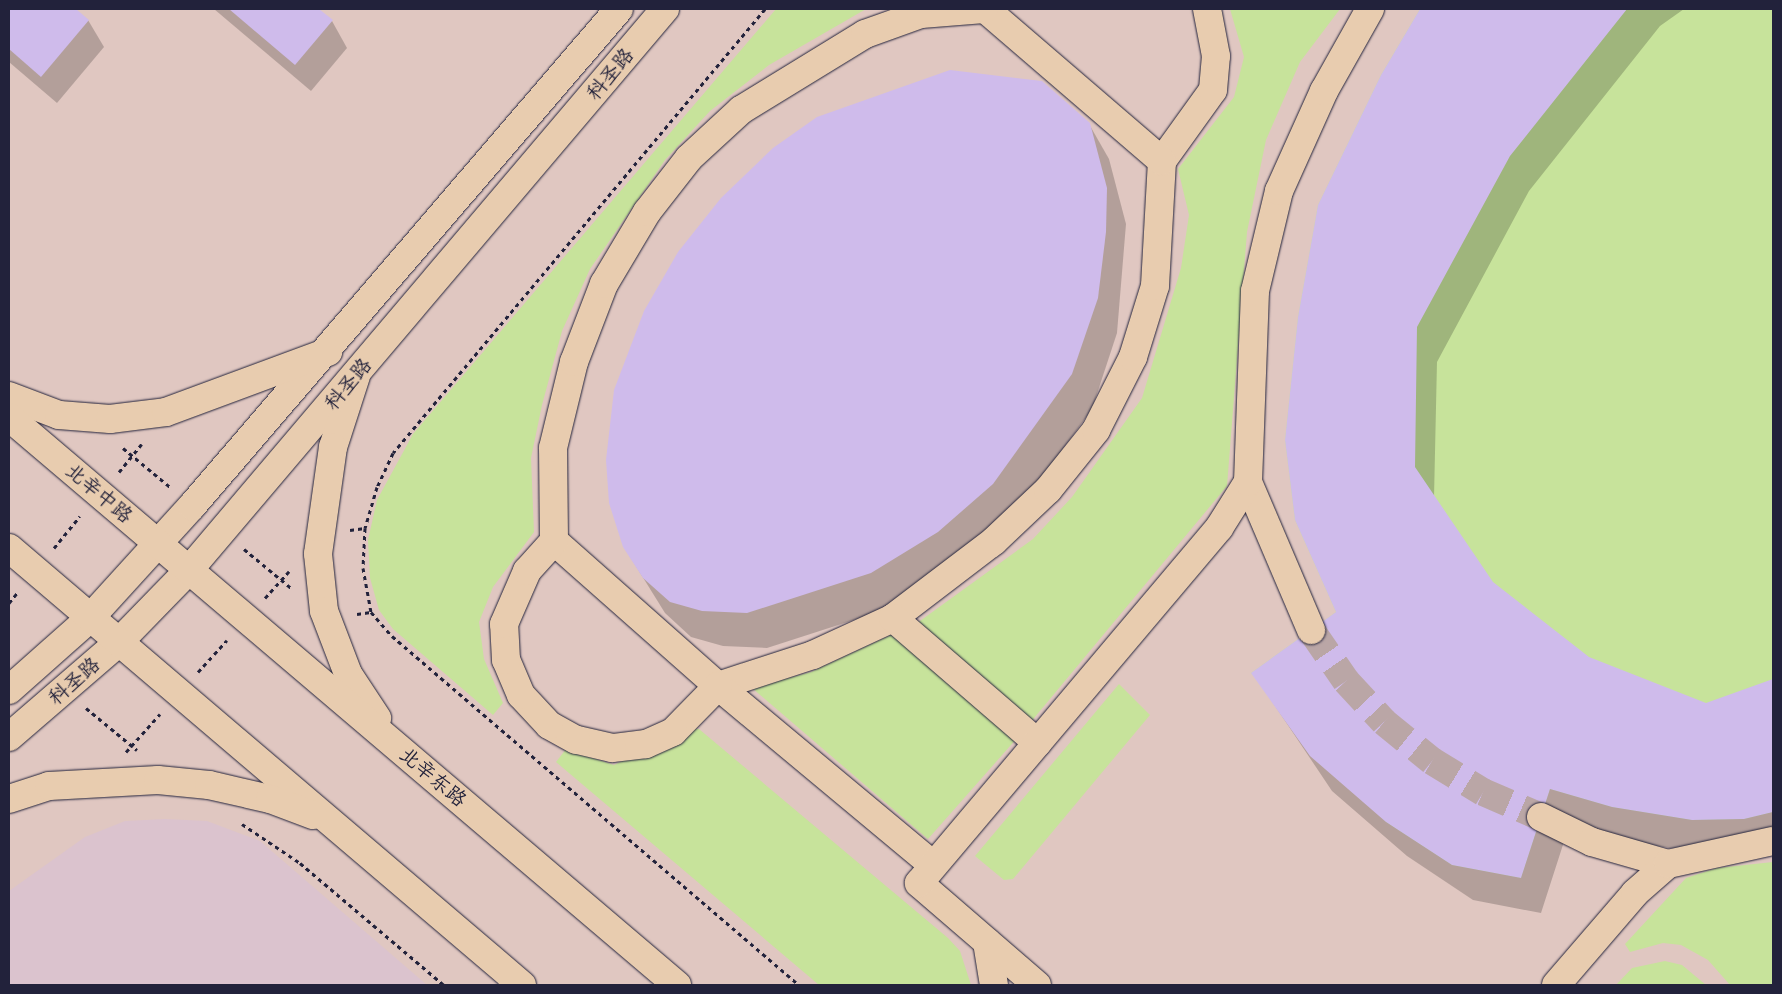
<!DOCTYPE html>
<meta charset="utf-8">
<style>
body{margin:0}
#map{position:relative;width:1782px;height:994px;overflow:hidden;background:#e0c7c1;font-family:Caveat,"LXGW WenKai TC",sans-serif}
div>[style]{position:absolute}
.built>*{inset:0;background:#dbc3ce}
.green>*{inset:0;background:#c7e39b}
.shadow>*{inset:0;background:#0003}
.building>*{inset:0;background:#cfbbeb}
.minor-tunnel>*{height:28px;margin-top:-14px;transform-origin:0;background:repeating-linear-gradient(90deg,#baa6a6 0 28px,transparent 0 42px)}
.path>*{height:3px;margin-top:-1.5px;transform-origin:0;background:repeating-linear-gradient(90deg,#22223b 0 4px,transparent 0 8px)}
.roads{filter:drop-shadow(0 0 1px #22223b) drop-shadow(0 0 1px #22223b)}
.minor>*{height:28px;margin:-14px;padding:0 14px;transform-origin:14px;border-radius:14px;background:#e8ccaf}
.major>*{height:28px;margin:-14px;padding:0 14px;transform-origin:14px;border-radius:14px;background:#e8ccaf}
span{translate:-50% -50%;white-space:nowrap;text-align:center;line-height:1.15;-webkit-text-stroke:5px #e8ccaf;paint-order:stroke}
.street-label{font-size:20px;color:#22223b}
.frame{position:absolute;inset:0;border:10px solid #22223b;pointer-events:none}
</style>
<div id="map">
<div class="built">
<i style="clip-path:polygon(165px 819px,207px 821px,260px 841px,427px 985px,9px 985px,9px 891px,85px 837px,125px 821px)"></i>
</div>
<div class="green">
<i style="clip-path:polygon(776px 9px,866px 9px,769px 65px,710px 111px,665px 160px,590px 269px,562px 331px,542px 405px,531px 458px,534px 532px,493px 587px,479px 622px,484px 659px,503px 703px,493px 715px,393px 629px,379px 610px,370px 578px,368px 540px,377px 500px,413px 434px)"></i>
<i style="clip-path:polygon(1230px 9px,1340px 9px,1300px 62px,1266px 140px,1247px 232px,1227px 486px,1025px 729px,913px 626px,1033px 539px,1072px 497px,1142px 398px,1181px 268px,1189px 215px,1178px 169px,1234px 97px,1244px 57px)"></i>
<i style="clip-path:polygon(1420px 9px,1773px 9px,1773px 812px,1744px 819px,1692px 820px,1612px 807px,1550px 789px,1521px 878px,1452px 865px,1386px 822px,1251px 673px,1336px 612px,1295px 520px,1285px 440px,1298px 317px,1318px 205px,1381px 75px)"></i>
<i style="clip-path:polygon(897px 632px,1018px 737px,928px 839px,752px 688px,811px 672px)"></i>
<i style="clip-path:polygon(1119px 684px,1150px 715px,1013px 879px,1004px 880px,975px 856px)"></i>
<i style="clip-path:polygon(690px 728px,699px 729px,948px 938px,960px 951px,971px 985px,819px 985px,556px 762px,566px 749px,614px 765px)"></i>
<i style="clip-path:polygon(1773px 862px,1773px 985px,1730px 985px,1708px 960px,1681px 945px,1663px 943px,1630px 952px,1625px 944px,1686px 878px,1717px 868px)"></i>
<i style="clip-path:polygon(1665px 961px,1682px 965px,1706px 985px,1616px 985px,1632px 968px)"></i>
</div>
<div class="shadow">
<i style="clip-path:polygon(9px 9px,74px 9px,88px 20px,104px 47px,57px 103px,9px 62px)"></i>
<i style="clip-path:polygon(214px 9px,317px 9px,332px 21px,347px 48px,311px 91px)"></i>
<i style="clip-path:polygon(1422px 9px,1684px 9px,1660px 26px,1529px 191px,1437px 362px,1434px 498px,1492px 583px,1588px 658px,1706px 704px,1773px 680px,1773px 851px,1712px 855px,1633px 842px,1570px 823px,1541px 913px,1473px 900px,1407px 856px,1332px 791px,1253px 673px,1337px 613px,1382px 76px)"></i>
<i style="clip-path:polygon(1089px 124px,1109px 159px,1126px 224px,1117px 333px,1092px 409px,1012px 519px,891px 608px,767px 648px,723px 646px,691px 637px,665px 613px,624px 547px)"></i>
</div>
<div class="building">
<i style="clip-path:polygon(9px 9px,76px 9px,89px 20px,41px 77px,9px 49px)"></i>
<i style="clip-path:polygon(229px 9px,319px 9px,333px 20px,295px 65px)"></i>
<i style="clip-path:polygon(1420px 9px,1627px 9px,1510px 156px,1417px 327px,1415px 467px,1493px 582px,1589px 657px,1706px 703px,1773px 679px,1773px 812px,1744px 819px,1692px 820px,1612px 807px,1550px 789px,1521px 878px,1452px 865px,1386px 822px,1310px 756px,1251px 673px,1336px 612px,1295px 520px,1285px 440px,1298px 317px,1318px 205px,1381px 75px)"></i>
<i style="clip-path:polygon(950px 70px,1042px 81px,1090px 123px,1107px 188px,1106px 232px,1098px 298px,1072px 374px,993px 484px,938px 532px,871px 573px,747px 613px,702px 611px,670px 602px,643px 578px,623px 547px,609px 503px,606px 460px,614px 390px,644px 311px,678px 252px,721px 198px,773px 148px,817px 117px)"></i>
</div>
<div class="minor-tunnel">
<i style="left:1311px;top:630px;width:62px;rotate:55.5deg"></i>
<i style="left:1346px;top:681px;width:56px;rotate:47.2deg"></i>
<i style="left:1384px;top:722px;width:62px;rotate:39.1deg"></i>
<i style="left:1432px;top:761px;width:60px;rotate:31.3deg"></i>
<i style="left:1483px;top:792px;width:63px;rotate:23.3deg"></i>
</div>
<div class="path">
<i style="left:765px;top:9px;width:579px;rotate:129.96deg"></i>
<i style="left:393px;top:453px;width:38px;rotate:115deg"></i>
<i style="left:377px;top:487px;width:43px;rotate:106.3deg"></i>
<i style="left:365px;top:528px;width:40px;rotate:92.9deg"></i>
<i style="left:363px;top:568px;width:45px;rotate:79.7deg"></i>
<i style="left:371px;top:612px;width:32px;rotate:49deg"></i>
<i style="left:392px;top:636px;width:536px;rotate:40.61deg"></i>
<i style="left:123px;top:448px;width:61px;rotate:39.7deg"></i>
<i style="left:119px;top:472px;width:36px;rotate:-51deg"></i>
<i style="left:350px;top:530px;width:15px;rotate:-8deg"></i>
<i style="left:54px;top:548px;width:41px;rotate:-50.9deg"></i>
<i style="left:244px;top:549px;width:61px;rotate:39.7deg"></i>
<i style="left:265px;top:598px;width:36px;rotate:-48deg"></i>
<i style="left:9px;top:603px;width:13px;rotate:-51deg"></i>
<i style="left:357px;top:614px;width:14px;rotate:-8deg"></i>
<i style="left:198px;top:672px;width:43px;rotate:-47.8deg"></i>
<i style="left:86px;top:708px;width:66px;rotate:39.5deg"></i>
<i style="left:126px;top:752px;width:51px;rotate:-48.2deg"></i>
<i style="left:242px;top:824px;width:70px;rotate:33.9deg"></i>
<i style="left:300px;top:863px;width:189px;rotate:40.3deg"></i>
</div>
<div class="roads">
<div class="minor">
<i style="left:1162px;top:161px;width:87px;rotate:-54.3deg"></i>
<i style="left:1213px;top:90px;width:34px;rotate:-85deg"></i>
<i style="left:1216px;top:56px;width:48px;rotate:-100.8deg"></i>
<i style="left:1248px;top:482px;width:161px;rotate:66.9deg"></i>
<i style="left:554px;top:541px;width:219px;rotate:41.5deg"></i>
<i style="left:718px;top:686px;width:100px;rotate:-18.1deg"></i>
<i style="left:813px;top:655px;width:88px;rotate:-24.8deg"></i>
<i style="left:893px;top:618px;width:127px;rotate:-37.3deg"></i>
<i style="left:994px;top:541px;width:74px;rotate:-43.4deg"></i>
<i style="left:1048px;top:490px;width:77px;rotate:-51.3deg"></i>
<i style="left:1096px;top:430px;width:82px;rotate:-63.1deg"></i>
<i style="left:1133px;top:357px;width:74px;rotate:-72.8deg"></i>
<i style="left:1155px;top:286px;width:125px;rotate:-86.8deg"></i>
<i style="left:1162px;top:161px;width:233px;rotate:-139.3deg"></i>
<i style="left:893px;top:618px;width:191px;rotate:40.8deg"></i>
<i style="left:9px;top:690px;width:108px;rotate:-41.6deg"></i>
<i style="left:90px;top:618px;width:151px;rotate:-47.7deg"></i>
<i style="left:192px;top:506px;width:655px;rotate:-49.33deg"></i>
<i style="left:9px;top:737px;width:145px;rotate:-40.8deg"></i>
<i style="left:119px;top:642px;width:100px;rotate:-45.8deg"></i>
<i style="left:189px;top:570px;width:736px;rotate:-49.69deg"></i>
<i style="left:1541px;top:817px;width:57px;rotate:26.1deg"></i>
<i style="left:1592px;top:842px;width:79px;rotate:16.1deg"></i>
<i style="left:933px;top:865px;width:280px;rotate:-140.2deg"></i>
<i style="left:718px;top:686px;width:64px;rotate:134.4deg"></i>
<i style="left:673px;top:732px;width:30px;rotate:156deg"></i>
<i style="left:646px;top:744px;width:34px;rotate:173deg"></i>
<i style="left:612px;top:748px;width:37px;rotate:-167deg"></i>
<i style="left:576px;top:740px;width:31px;rotate:-151deg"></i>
<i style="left:549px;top:725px;width:41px;rotate:-133deg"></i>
<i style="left:521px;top:695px;width:38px;rotate:-113deg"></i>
<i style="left:506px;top:660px;width:36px;rotate:-93deg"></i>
<i style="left:504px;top:624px;width:58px;rotate:-66.5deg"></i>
<i style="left:527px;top:571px;width:40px;rotate:-48deg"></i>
<i style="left:554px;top:541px;width:93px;rotate:-90.6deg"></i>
<i style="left:553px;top:448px;width:89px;rotate:-76.3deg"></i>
<i style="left:574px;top:362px;width:84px;rotate:-69deg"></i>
<i style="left:604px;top:284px;width:84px;rotate:-59.2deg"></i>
<i style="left:647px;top:212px;width:68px;rotate:-52.1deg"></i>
<i style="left:689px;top:158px;width:71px;rotate:-42.7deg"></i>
<i style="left:741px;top:110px;width:145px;rotate:-31.5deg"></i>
<i style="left:865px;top:34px;width:59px;rotate:-19.7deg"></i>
<i style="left:921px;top:14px;width:63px;rotate:-4.5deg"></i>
<i style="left:987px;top:942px;width:44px;rotate:80.8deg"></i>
<i style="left:1037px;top:985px;width:156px;rotate:-139.2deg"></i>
<i style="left:919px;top:883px;width:465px;rotate:-49.8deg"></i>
<i style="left:1219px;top:528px;width:54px;rotate:-57.8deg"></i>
<i style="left:1248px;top:482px;width:191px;rotate:-87.9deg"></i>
<i style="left:1255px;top:291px;width:103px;rotate:-76.5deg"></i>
<i style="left:1279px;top:191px;width:110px;rotate:-65.8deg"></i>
<i style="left:1324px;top:91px;width:94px;rotate:-60.7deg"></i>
<i style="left:1556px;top:985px;width:121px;rotate:-49.3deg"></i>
<i style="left:1635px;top:893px;width:44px;rotate:-41.3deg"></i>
<i style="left:1668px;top:864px;width:107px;rotate:-12.4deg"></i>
</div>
<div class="major">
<i style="left:356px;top:376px;width:75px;rotate:107.9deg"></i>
<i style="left:333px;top:447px;width:108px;rotate:98deg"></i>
<i style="left:318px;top:554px;width:57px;rotate:84deg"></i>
<i style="left:324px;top:611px;width:67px;rotate:69.1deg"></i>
<i style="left:348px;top:674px;width:53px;rotate:56.6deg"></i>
<i style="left:9px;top:396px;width:53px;rotate:20.8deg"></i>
<i style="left:59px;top:415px;width:51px;rotate:4.5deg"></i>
<i style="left:110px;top:419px;width:56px;rotate:-7.1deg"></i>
<i style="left:166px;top:412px;width:173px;rotate:-20.3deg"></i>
<i style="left:9px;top:417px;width:877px;rotate:40.37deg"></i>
<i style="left:9px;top:548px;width:674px;rotate:40.43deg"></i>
<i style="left:9px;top:799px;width:42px;rotate:-18deg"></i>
<i style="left:49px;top:786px;width:109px;rotate:-3.2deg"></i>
<i style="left:158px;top:780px;width:51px;rotate:5.6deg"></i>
<i style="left:209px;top:785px;width:63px;rotate:12.9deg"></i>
<i style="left:270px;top:799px;width:46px;rotate:20.4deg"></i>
</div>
</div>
<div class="street-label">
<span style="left:610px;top:74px;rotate:-50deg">科圣路</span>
<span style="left:348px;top:384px;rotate:-50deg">科圣路</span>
<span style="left:99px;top:493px;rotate:40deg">北辛中路</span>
<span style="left:74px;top:681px;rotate:-41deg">科圣路</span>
<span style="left:433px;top:777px;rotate:40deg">北辛东路</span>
</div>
<div class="frame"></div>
</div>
